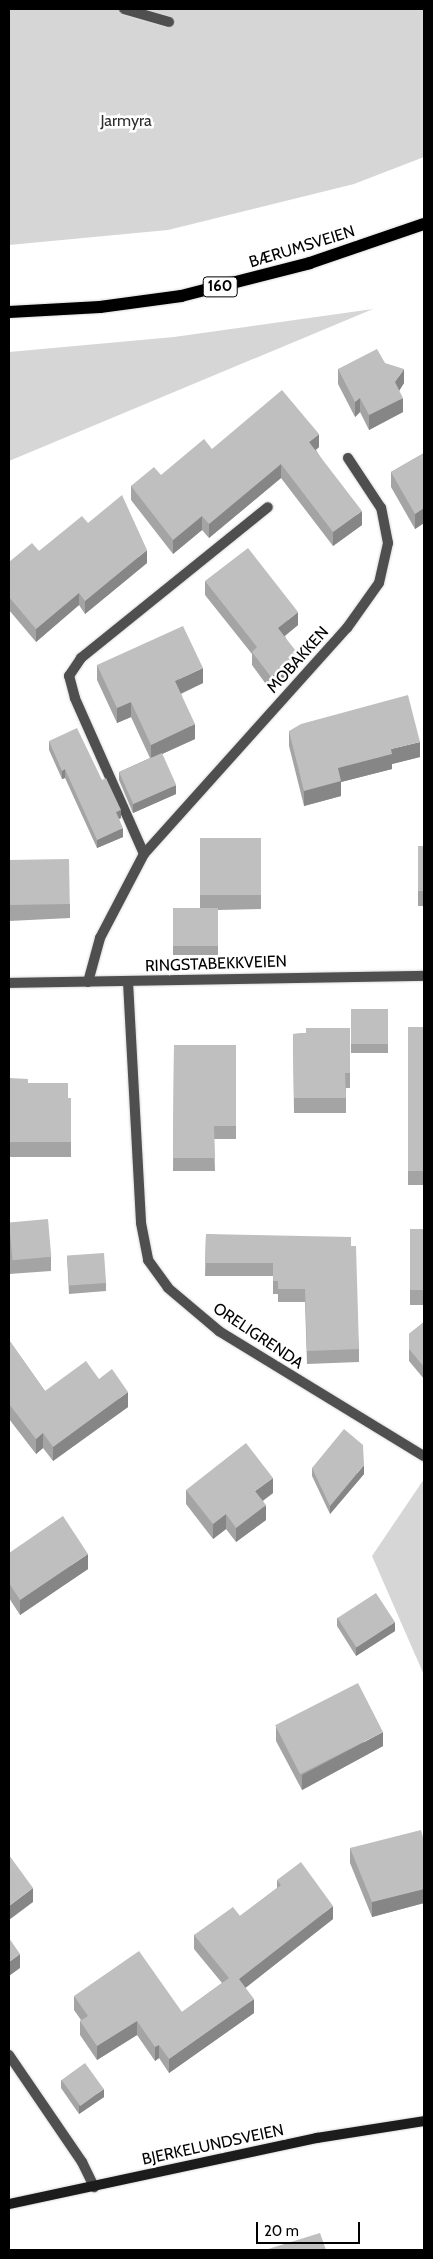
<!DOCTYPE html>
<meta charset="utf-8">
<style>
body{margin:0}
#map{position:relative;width:433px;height:2259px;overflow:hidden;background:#fff;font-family:Cabin,sans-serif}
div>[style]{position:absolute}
.green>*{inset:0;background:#d6d6d6}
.roads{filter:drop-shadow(0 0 1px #dbdbdb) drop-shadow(0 0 1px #dbdbdb)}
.service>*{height:10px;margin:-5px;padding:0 5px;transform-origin:5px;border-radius:5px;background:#4f4f4f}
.minor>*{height:10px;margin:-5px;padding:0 5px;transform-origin:5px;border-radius:5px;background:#4f4f4f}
.secondary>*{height:10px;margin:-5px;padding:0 5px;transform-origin:5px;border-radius:5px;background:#1c1c1c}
.primary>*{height:12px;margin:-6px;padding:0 6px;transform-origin:6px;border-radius:6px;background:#000}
.wall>*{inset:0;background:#a4a4a4;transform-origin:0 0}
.shaded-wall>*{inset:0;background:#868686}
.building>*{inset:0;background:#bfbfbf;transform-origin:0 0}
span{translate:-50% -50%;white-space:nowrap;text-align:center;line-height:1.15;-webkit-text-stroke:5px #fff;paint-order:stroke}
.shield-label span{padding:1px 4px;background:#fff;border:1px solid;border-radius:4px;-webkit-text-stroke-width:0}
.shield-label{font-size:15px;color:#000;font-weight:700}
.park-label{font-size:16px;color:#2d2d2d}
.street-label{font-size:16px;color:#000}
.frame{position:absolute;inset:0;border:10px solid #000;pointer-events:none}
.scale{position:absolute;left:256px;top:2222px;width:104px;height:22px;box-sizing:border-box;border:2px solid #000;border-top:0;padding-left:6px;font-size:15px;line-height:18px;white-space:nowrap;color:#000;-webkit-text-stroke:4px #fff;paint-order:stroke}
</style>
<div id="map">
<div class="green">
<i style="clip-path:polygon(9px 9px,424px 9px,424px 157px,354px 184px,168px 230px,9px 245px)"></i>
<i style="clip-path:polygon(373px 309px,9px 461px,9px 352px,174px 337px)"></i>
<i style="clip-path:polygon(424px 1479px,424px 1675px,372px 1556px)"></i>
</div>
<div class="roads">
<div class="service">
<i style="left:124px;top:9px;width:47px;rotate:16.1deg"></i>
<i style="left:144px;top:854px;width:171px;rotate:-113.9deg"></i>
<i style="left:75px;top:698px;width:23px;rotate:-105deg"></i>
<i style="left:69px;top:676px;width:22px;rotate:-56deg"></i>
<i style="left:81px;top:658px;width:240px;rotate:-38.9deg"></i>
<i style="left:9px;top:2055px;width:130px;rotate:55.7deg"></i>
<i style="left:82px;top:2162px;width:28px;rotate:64deg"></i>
</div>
<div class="minor">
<i style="left:88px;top:982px;width:46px;rotate:-74.7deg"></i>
<i style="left:100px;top:938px;width:95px;rotate:-62.4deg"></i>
<i style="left:144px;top:854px;width:304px;rotate:-48.1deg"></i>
<i style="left:347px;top:628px;width:55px;rotate:-54.6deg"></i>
<i style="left:379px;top:583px;width:41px;rotate:-77.3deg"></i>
<i style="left:388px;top:543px;width:36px;rotate:-101deg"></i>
<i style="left:381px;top:508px;width:60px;rotate:-123.4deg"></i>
<i style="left:128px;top:982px;width:241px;rotate:86.9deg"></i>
<i style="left:141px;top:1223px;width:38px;rotate:79deg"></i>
<i style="left:148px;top:1260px;width:34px;rotate:54deg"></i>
<i style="left:168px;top:1288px;width:67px;rotate:40.1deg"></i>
<i style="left:219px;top:1331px;width:240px;rotate:31.4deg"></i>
<i style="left:9px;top:983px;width:415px;rotate:-1deg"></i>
</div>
<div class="secondary">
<i style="left:9px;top:2204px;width:315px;rotate:-12.1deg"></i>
<i style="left:317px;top:2138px;width:108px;rotate:-9deg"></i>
</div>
<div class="primary">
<i style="left:9px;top:312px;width:91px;rotate:-3.1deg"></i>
<i style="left:100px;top:307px;width:82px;rotate:-7.7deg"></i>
<i style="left:181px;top:296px;width:133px;rotate:-14.3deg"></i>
<i style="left:310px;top:263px;width:120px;rotate:-18.9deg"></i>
</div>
</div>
<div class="wall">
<i style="clip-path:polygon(385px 363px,404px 383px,399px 391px,403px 412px,369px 430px,360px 412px,355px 417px,338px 384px,338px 369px)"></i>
<i style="clip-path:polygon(319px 447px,316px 450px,362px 525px,333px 546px,281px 478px,209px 538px,202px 530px,173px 554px,131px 500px,131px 486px,161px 475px,212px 449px)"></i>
<i style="clip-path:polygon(424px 453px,424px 523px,415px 529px,391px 487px,391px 472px)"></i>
<i style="clip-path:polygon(88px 523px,147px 563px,85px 614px,79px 605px,36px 642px,9px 610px,9px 562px,39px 551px)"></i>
<i style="clip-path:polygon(205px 581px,298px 625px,285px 636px,299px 669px,271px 691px,252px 665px,252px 654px,205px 595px)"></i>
<i style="clip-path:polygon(97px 665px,203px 683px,181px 694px,195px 739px,162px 754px,176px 794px,133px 813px,119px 780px,119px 772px,150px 758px,131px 717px,117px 723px,97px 680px)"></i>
<i style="clip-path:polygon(289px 731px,420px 757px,392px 764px,392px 769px,341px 782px,341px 796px,304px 806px,289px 746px)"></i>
<i style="clip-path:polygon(49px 741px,102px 780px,121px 818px,119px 819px,123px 837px,97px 848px,65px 778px,62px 779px,49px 750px)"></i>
<i style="clip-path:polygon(200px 838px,261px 838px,261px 909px,218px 910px,218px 955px,173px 955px,173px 909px,200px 908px)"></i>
<i style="left:418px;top:846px;width:6px;height:60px"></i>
<i style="clip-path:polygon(9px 861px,70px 904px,70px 918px,9px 921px)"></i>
<i style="left:351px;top:1009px;width:37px;height:44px"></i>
<i style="left:408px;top:1027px;width:16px;height:158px"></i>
<i style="clip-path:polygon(350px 1028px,350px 1088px,346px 1088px,346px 1113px,294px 1113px,293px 1034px,306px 1033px)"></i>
<i style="clip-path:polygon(174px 1045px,236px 1045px,236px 1139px,214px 1139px,215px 1171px,173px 1171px)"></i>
<i style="clip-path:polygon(9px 1078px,28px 1083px,68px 1098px,71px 1098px,71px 1157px,9px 1157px)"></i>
<i style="clip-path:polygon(9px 1222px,51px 1257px,51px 1271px,9px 1274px)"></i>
<i style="left:410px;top:1229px;width:14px;height:76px"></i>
<i style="clip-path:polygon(206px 1234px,351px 1246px,359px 1349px,359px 1362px,307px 1364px,305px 1302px,278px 1302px,278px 1294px,273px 1294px,273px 1276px,205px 1276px)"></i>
<i style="clip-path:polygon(67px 1256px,106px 1283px,106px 1291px,69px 1294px)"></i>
<i style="clip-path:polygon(424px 1322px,424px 1379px,409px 1361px,409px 1334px)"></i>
<i style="clip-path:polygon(9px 1340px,45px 1391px,99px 1379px,128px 1407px,53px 1461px,43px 1448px,36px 1454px,9px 1419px)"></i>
<i style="clip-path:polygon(312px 1468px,364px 1474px,330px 1514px,312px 1476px)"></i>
<i style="clip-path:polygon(186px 1490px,273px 1493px,263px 1501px,266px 1520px,236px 1542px,226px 1529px,213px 1539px,186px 1504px)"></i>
<i style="clip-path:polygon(9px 1553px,88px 1569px,20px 1615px,9px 1598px)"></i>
<i style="clip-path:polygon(337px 1618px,395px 1631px,356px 1656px,337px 1626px)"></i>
<i style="clip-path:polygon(276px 1726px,383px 1746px,302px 1790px,276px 1741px)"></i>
<i style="clip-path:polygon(424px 1841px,424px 1906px,424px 1903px,372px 1917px,350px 1863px,350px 1848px)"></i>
<i style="clip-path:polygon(277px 1880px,333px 1919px,245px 1988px,254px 2013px,169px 2073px,159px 2058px,155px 2061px,137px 2035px,97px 2060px,80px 2035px,80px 2021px,81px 2020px,74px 2010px,74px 1996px,182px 2012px,222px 1983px,194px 1949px,194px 1935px,240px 1916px,277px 1888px)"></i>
<i style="clip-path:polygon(61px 2080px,104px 2097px,79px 2114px,61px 2088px)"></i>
</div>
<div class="shaded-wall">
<i style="clip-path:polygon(404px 369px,404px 383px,395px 397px,395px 382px)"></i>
<i style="clip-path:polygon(360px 398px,360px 412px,355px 417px,355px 402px)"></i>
<i style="clip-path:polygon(403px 398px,403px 412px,369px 430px,369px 415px)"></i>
<i style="clip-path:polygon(319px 434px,319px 447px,309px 455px,309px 442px)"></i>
<i style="clip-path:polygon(281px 464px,281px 478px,209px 538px,209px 524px)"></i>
<i style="clip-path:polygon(424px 508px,424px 523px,415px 529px,415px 514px)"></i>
<i style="clip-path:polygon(362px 511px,362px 525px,333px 546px,333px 532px)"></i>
<i style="clip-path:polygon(202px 516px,202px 530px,173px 554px,173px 540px)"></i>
<i style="clip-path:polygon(147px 550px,147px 563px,85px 614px,85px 601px)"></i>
<i style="clip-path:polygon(79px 593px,79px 605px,36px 642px,36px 629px)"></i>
<i style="clip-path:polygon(298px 612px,298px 625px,278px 641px,278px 628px)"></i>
<i style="clip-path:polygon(299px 655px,299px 669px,271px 691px,271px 677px)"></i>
<i style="clip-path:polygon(203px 668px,203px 683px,175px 696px,175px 681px)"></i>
<i style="clip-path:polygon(131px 702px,131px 717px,117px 723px,117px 708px)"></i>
<i style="clip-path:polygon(195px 724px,195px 739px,151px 759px,151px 745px)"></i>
<i style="clip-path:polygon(420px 742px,420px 757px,392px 764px,392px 769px,341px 782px,341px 796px,304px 806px,304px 791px,338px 768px,391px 749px)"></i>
<i style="clip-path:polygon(65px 769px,65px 778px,62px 779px,62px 771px)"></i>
<i style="clip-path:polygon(176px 785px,176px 794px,133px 813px,133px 804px)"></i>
<i style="clip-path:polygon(121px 810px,121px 818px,116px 820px,116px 812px)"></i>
<i style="clip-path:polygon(123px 828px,123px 837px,97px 848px,97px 840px)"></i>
<i style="clip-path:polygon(128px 1392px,128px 1407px,53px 1461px,53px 1447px)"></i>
<i style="clip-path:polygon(43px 1433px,43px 1448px,36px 1454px,36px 1439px)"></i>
<i style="clip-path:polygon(364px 1465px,364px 1474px,330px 1514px,330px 1506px)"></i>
<i style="clip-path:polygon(273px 1478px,273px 1493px,255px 1506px,255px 1491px)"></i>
<i style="clip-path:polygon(266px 1505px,266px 1520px,236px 1542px,236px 1528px)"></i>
<i style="clip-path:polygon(226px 1514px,226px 1529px,213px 1539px,213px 1524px)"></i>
<i style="clip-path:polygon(88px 1554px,88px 1569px,20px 1615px,20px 1600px)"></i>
<i style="clip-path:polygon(395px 1622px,395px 1631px,356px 1656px,356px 1647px)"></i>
<i style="clip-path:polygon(383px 1732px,383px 1746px,302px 1790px,302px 1775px)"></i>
<i style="clip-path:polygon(33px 1888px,33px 1902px,9px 1920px,9px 1906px)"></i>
<i style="clip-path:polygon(424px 1889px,424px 1903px,372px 1917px,372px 1902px)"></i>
<i style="clip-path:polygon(333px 1906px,333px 1919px,239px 1993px,239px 1979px)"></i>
<i style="clip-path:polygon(20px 1954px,20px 1968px,9px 1976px,9px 1962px)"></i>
<i style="clip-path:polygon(254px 1999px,254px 2013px,169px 2073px,169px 2059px)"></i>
<i style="clip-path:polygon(137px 2021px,137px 2035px,97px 2060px,97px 2046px)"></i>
<i style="clip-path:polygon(159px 2045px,159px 2058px,155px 2061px,155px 2047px)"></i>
<i style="clip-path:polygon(104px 2089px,104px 2097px,79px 2114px,79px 2106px)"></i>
</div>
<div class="building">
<i style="clip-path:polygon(377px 349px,385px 363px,404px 369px,395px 382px,403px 398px,369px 415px,360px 398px,355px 402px,338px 369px)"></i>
<i style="clip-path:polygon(282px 390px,319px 434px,309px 442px,362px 511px,333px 532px,281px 464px,209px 524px,202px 516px,173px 540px,131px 486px,154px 467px,161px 475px,204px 439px,212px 449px)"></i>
<i style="clip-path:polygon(424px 453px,424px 508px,415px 514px,391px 472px)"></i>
<i style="clip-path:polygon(122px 495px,147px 550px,85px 601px,79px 593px,36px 629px,9px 597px,9px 562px,32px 543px,39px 551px,82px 516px,88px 523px)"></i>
<i style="clip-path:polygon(248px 548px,298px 612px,278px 628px,299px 655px,271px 677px,252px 652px,257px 647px,205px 581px)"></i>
<i style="clip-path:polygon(183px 626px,203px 668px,175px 681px,195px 724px,151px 745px,131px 702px,117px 708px,97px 665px)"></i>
<i style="clip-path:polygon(408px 695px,420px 742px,391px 749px,392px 754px,338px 768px,341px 781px,304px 791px,289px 731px,301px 724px)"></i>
<i style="clip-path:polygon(77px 728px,102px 780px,106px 778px,121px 810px,116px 812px,123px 828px,97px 840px,65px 769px,62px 771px,49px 741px)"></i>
<i style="left:162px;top:753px;width:35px;height:47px;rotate:66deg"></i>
<i style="left:200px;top:838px;width:61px;height:57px"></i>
<i style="left:418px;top:846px;width:6px;height:45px"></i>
<i style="left:69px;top:859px;width:45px;height:60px;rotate:89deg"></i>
<i style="left:218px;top:908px;width:38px;height:45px;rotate:90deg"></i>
<i style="left:351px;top:1009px;width:37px;height:35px"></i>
<i style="left:408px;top:1027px;width:16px;height:144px"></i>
<i style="clip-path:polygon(306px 1028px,350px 1028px,350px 1073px,345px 1073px,346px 1098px,294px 1098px,293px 1034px,306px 1033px)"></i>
<i style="clip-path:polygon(174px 1045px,236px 1045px,236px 1126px,214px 1126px,215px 1158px,173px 1158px)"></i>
<i style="clip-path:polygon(9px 1078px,28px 1079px,28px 1083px,68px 1083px,68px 1098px,71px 1098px,71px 1142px,9px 1142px)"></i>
<i style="left:48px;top:1219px;width:38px;height:39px;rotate:85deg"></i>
<i style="left:410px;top:1229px;width:14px;height:61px"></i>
<i style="clip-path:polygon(206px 1234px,351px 1237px,351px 1246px,356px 1246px,359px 1349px,307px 1351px,305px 1289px,278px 1289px,278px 1281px,273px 1281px,273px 1263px,205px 1263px)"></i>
<i style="left:104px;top:1253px;width:30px;height:37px;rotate:86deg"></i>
<i style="clip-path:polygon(424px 1322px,424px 1367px,409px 1349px,409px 1334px)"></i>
<i style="clip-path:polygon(9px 1340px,45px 1391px,86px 1361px,99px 1379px,112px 1369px,128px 1392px,53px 1447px,43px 1433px,36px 1439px,9px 1404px)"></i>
<i style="clip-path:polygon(344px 1429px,363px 1445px,364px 1465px,330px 1506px,312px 1468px)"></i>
<i style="clip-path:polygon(246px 1443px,273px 1478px,255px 1491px,266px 1505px,236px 1528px,226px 1514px,213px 1524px,186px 1490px)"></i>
<i style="clip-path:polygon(63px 1516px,88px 1554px,20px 1600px,9px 1583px,9px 1553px)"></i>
<i style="left:376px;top:1593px;width:35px;height:46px;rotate:57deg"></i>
<i style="left:358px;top:1683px;width:55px;height:93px;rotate:63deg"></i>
<i style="clip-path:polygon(421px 1830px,424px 1841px,424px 1891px,424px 1889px,372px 1902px,350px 1848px)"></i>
<i style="clip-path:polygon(9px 1855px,33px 1888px,9px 1906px)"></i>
<i style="clip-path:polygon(301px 1862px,333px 1906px,239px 1979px,254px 1999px,169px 2059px,159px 2045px,155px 2047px,137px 2021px,97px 2046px,80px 2021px,88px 2016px,74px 1996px,139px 1951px,182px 2012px,229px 1978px,194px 1935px,233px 1907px,240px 1916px,281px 1885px,277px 1880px)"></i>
<i style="clip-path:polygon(9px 1938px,20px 1954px,9px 1962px)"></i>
<i style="left:85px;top:2063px;width:32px;height:29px;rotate:54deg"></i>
<i style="clip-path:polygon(320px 2233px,326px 2250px,265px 2250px)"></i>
</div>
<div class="shield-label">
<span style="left:220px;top:287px">160</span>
</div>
<div class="park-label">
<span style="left:126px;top:121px">Jarmyra</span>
</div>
<div class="street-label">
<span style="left:302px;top:247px;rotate:-17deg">BÆRUMSVEIEN</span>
<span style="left:298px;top:660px;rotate:-48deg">MOBAKKEN</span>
<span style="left:216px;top:964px;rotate:-2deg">RINGSTABEKKVEIEN</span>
<span style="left:258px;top:1336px;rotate:34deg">ORELIGRENDA</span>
<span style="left:213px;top:2145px;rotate:-12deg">BJERKELUNDSVEIEN</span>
</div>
<div class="frame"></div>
<div class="scale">20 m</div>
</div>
